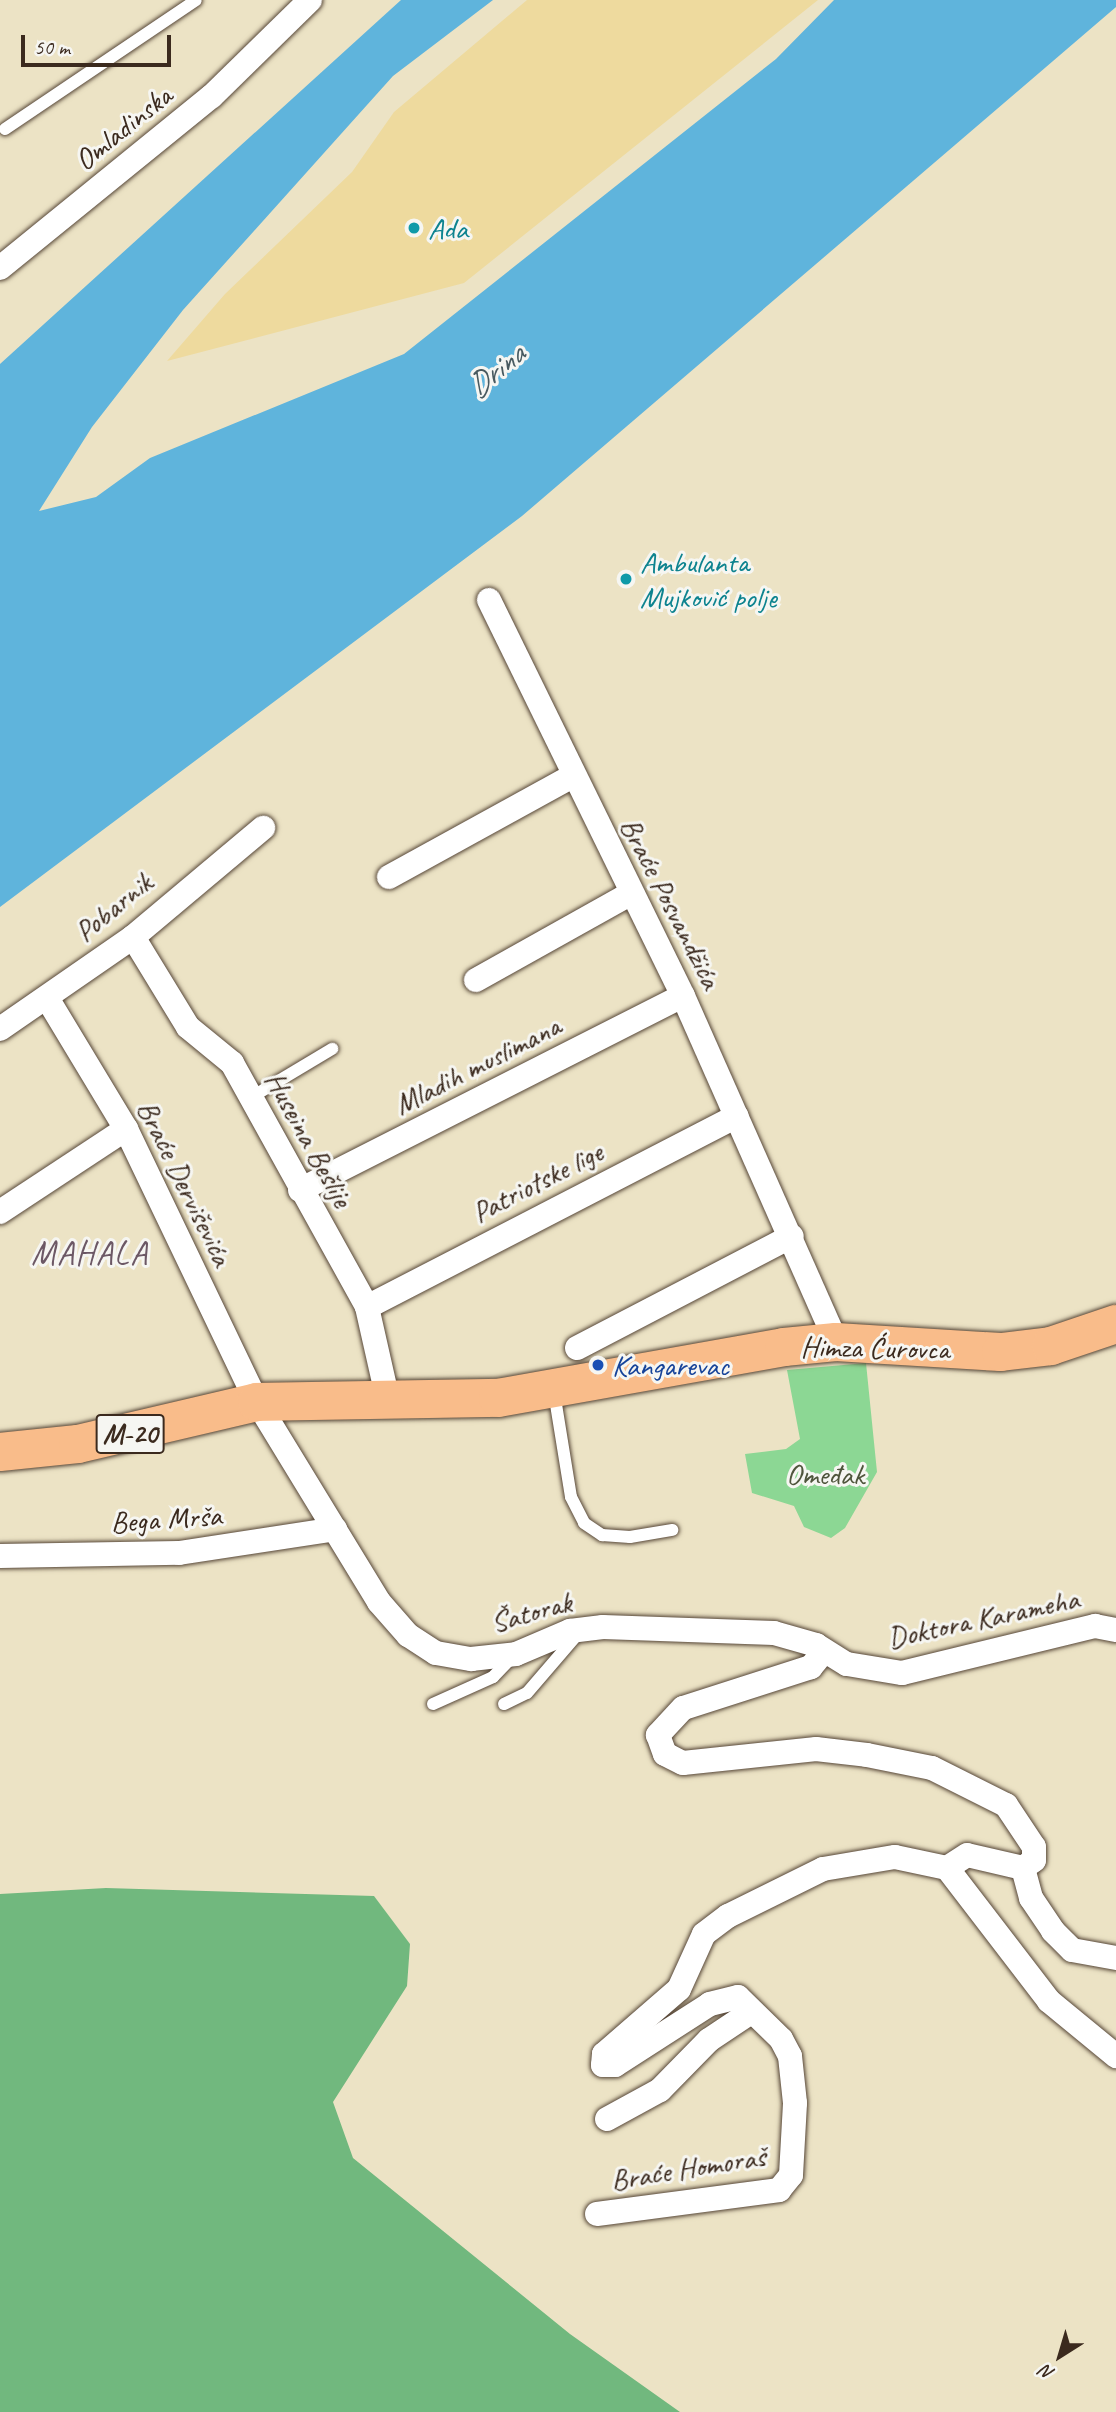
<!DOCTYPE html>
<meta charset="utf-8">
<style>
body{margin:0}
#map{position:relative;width:1116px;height:2412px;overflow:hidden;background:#ece3c5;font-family:Caveat,sans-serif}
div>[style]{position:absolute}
.green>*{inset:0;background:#8cd794}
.forest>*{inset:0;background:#71b87e}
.sand>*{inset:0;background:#eeda9e}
.water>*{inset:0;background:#5fb4dc}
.roads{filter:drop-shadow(0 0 2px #564637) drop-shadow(0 0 2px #564637)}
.lane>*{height:12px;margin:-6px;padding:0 6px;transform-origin:6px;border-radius:6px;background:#fff}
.street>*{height:24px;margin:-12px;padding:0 12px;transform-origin:12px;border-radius:12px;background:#fff}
.primary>*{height:38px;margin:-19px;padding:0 19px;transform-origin:19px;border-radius:19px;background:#f9bc8a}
.dots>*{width:19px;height:19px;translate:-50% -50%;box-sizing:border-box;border:4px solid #f6f6f2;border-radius:50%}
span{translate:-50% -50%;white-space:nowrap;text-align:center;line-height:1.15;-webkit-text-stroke:6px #f6f6f2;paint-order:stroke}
.shield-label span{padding:2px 5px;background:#f6f6f2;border:2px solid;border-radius:5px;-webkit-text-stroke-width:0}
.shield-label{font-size:28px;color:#3b2a1e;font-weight:700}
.street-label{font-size:30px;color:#3b2a1e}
.culture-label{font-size:30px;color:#0d838f}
.left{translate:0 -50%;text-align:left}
.transit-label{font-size:30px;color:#164399}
.park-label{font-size:30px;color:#4f553c}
.water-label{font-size:32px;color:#485a60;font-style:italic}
.quarter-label{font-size:33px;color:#6c5865;letter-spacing:2px}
.north{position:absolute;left:1025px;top:2321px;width:70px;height:70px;-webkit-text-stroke:5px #f6f6f2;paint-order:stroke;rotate:217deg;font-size:19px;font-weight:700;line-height:28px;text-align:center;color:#3b2a1e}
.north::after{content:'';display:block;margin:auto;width:24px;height:32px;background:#3b2a1e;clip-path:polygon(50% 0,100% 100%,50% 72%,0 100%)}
.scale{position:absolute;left:21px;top:35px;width:150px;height:32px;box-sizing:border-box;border:4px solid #3b2a1e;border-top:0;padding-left:9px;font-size:21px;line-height:24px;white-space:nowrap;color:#3b2a1e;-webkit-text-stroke:5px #f6f6f2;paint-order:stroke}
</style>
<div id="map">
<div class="green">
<i style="clip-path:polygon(866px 1363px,877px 1472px,845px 1528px,831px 1538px,804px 1527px,794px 1506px,752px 1493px,745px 1454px,786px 1449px,800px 1439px,787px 1370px)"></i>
</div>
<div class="forest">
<i style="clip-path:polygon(106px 1888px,374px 1896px,410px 1944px,407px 1986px,333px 2102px,353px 2158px,570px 2334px,680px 2412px,0 2412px,0 1894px)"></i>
</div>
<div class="sand">
<i style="clip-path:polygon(527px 0,818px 0,464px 283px,167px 361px,225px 294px,352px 172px,394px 112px)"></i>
</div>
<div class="water">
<i style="clip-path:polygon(401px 0,493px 0,393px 76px,183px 310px,92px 427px,39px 511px,96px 497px,150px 458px,404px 354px,776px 59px,834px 0,1116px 0,1116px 7px,522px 516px,0 907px,0 364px)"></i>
</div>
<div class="roads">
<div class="lane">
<i style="left:5px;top:129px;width:230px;rotate:-34deg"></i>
<i style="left:250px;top:1098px;width:96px;rotate:-30.9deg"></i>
<i style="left:554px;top:1392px;width:106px;rotate:80.8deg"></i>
<i style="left:571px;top:1497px;width:29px;rotate:63deg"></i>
<i style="left:584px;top:1523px;width:22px;rotate:34deg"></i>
<i style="left:602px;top:1535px;width:28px;rotate:4deg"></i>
<i style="left:630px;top:1537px;width:43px;rotate:-9.5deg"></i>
<i style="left:433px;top:1704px;width:66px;rotate:-24.2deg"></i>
<i style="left:493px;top:1677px;width:29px;rotate:-46deg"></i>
<i style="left:504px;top:1704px;width:25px;rotate:-26deg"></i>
<i style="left:527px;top:1693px;width:84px;rotate:-49.3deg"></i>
</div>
<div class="street">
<i style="left:0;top:268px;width:273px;rotate:-39.1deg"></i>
<i style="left:212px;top:96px;width:137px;rotate:-44.4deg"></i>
<i style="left:489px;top:600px;width:441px;rotate:63.9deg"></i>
<i style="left:683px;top:996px;width:378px;rotate:66.1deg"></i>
<i style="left:389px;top:877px;width:210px;rotate:-28.8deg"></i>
<i style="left:133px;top:937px;width:105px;rotate:58.6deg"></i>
<i style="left:188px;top:1027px;width:57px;rotate:39.3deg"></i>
<i style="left:232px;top:1063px;width:279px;rotate:61deg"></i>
<i style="left:367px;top:1307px;width:91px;rotate:77.3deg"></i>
<i style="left:476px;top:980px;width:176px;rotate:-29.2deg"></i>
<i style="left:47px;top:998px;width:153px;rotate:58.9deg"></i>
<i style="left:126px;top:1129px;width:303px;rotate:64.4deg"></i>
<i style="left:257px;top:1402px;width:234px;rotate:58.6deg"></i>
<i style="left:379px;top:1602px;width:44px;rotate:48.7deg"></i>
<i style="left:408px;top:1635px;width:33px;rotate:33deg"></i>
<i style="left:436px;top:1653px;width:36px;rotate:10deg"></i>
<i style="left:471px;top:1659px;width:45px;rotate:-6.3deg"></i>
<i style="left:516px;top:1654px;width:59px;rotate:-23.1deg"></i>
<i style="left:570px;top:1631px;width:33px;rotate:-7deg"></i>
<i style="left:603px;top:1627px;width:171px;rotate:2deg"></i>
<i style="left:774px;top:1633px;width:44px;rotate:15.9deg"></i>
<i style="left:816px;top:1645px;width:36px;rotate:32deg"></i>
<i style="left:847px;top:1664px;width:56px;rotate:9.3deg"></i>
<i style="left:902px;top:1673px;width:199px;rotate:-13.7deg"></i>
<i style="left:1095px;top:1626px;width:21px;rotate:11deg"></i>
<i style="left:0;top:1029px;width:162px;rotate:-34.7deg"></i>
<i style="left:133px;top:937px;width:170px;rotate:-40deg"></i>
<i style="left:300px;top:1190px;width:429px;rotate:-26.9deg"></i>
<i style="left:0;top:1212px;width:151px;rotate:-33.4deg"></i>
<i style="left:367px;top:1307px;width:416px;rotate:-27.3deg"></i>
<i style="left:577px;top:1348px;width:242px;rotate:-27.5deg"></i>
<i style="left:0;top:1556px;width:179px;rotate:-1deg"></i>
<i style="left:179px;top:1553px;width:158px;rotate:-8.7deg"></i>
<i style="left:824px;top:1651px;width:21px;rotate:129deg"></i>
<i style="left:811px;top:1667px;width:134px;rotate:162.2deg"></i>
<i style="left:683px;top:1708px;width:37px;rotate:133deg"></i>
<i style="left:658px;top:1735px;width:20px;rotate:70deg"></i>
<i style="left:665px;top:1754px;width:20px;rotate:27deg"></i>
<i style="left:683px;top:1763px;width:134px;rotate:-6deg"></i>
<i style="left:816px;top:1749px;width:51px;rotate:6.7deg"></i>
<i style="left:867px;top:1755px;width:66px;rotate:11.3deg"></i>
<i style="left:932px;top:1768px;width:83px;rotate:26.6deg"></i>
<i style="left:1006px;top:1805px;width:50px;rotate:56.3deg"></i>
<i style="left:1034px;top:1847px;width:13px;rotate:90deg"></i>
<i style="left:1034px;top:1860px;width:14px;rotate:144deg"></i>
<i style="left:1023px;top:1868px;width:57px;rotate:-166.9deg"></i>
<i style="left:967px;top:1855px;width:24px;rotate:147deg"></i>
<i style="left:947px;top:1868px;width:168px;rotate:52.5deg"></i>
<i style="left:1049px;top:2001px;width:87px;rotate:39.4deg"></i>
<i style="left:1023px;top:1868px;width:31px;rotate:75deg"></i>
<i style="left:1031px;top:1898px;width:40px;rotate:56deg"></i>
<i style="left:1053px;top:1931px;width:27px;rotate:45deg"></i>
<i style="left:1072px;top:1950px;width:45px;rotate:10.3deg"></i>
<i style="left:607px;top:2119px;width:60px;rotate:-28.7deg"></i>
<i style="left:660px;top:2090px;width:70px;rotate:-45.6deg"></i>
<i style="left:709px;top:2040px;width:50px;rotate:-33.7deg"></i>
<i style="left:597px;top:2214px;width:184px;rotate:-7.5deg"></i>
<i style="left:779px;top:2190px;width:19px;rotate:-51deg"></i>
<i style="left:791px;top:2175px;width:72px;rotate:-86.8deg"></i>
<i style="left:795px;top:2103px;width:47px;rotate:-96.1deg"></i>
<i style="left:790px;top:2056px;width:19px;rotate:-118deg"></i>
<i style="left:781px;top:2039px;width:60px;rotate:-135.7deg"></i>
<i style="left:738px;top:1997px;width:29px;rotate:166deg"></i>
<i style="left:710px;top:2004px;width:113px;rotate:147.3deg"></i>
<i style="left:615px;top:2065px;width:12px;rotate:180deg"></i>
<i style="left:603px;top:2065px;width:11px;rotate:-85deg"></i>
<i style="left:604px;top:2054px;width:99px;rotate:-40.9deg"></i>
<i style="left:679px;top:1989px;width:60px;rotate:-65.6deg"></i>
<i style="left:704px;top:1934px;width:30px;rotate:-37deg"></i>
<i style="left:728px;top:1916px;width:106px;rotate:-26.3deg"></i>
<i style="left:823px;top:1869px;width:73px;rotate:-9.5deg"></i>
<i style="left:895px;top:1857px;width:53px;rotate:11.9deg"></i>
</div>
<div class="primary">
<i style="left:0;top:1452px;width:78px;rotate:-5.9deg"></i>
<i style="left:78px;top:1444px;width:184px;rotate:-13.2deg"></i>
<i style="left:257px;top:1402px;width:241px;rotate:-1deg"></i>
<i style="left:498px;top:1398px;width:291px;rotate:-10.1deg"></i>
<i style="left:784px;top:1347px;width:52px;rotate:-5.5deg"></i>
<i style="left:836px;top:1342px;width:165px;rotate:3.5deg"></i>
<i style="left:1001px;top:1352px;width:50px;rotate:-6.8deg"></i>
<i style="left:1051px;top:1346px;width:69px;rotate:-18.7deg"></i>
</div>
</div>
<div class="dots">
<i style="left:414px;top:228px;background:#0f9aa8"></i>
<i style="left:626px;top:579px;background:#0f9aa8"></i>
<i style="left:598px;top:1365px;background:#1a4fb4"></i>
</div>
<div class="shield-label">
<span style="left:130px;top:1434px">M-20</span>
</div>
<div class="street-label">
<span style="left:123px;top:128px;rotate:-39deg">Omladinska</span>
<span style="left:671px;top:903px;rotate:63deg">Braće Posvandžića</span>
<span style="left:113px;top:907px;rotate:-39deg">Pobarnik</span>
<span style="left:477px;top:1065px;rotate:-27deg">Mladih muslimana</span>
<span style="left:309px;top:1139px;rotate:61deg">Huseina Bešlije</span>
<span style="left:537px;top:1182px;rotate:-27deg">Patriotske lige</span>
<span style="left:185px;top:1183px;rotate:64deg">Braće Derviševića</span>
<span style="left:875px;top:1348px;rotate:1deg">Himza Ćurovca</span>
<span style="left:166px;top:1519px;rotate:-4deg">Bega Mrša</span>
<span style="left:531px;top:1612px;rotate:-15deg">Šatorak</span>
<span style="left:983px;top:1618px;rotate:-12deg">Doktora Karameha</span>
<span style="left:688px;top:2168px;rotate:-9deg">Braće Homoraš</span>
</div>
<div class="culture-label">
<span class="left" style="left:428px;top:228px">Ada</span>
<span class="left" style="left:640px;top:579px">Ambulanta<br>Mujković polje</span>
</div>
<div class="transit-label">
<span class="left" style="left:612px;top:1365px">Kangarevac</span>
</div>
<div class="park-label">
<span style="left:825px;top:1474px">Omeđak</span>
</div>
<div class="water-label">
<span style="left:496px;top:371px;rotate:-40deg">Drina</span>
</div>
<div class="quarter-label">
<span style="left:90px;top:1254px">MAHALA</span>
</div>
<div class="north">N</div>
<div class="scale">50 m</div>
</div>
